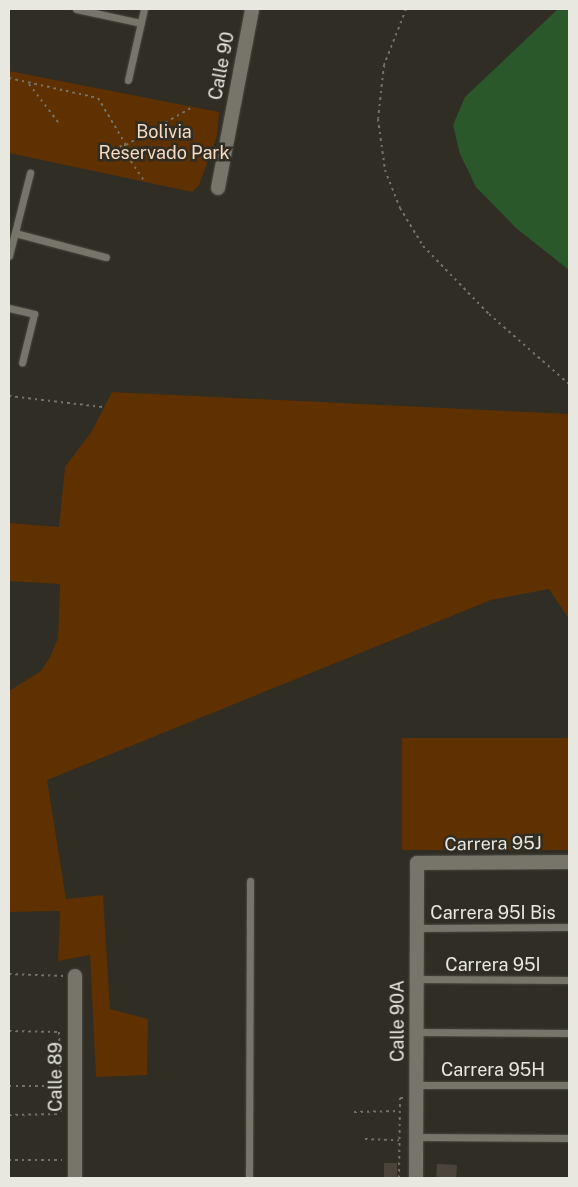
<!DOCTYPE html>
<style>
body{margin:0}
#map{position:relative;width:578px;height:1187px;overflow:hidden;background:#2f2d24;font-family:"Public Sans",sans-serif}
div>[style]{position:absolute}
.green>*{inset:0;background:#5f3000;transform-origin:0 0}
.water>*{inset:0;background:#2b582a}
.building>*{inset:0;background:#4a443b;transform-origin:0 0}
.path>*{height:2px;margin-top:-1px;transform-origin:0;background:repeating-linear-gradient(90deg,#737169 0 2.5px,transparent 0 6.5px)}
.roads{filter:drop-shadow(0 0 1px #494840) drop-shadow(0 0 1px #494840)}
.service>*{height:7px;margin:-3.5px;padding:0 3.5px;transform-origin:3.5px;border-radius:3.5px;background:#77756a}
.minor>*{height:14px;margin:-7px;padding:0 7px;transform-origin:7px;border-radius:7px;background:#77756a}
span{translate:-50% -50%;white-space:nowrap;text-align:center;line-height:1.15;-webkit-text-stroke:5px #2f2d24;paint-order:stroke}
.street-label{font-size:18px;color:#e8e8e1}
.park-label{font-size:18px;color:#f8d9c1}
.frame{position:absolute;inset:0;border:10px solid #e8e8e1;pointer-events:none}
</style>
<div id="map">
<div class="green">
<i style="clip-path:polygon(9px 71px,219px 112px,217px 136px,199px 185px,192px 192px,9px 153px)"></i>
<i style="clip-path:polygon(112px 392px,569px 414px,569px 619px,549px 589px,491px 600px,47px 780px,66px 899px,103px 895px,110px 1009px,148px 1019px,147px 1075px,96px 1077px,90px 955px,58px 961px,60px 911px,9px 912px,9px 691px,41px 671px,50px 657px,58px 638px,60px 584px,9px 581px,9px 523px,59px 527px,65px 467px,92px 431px)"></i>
<i style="left:569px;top:738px;width:112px;height:167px;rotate:90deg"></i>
</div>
<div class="water">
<i style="clip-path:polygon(558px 9px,569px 9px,569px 270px,516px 228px,476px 187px,460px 154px,453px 125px,465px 97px)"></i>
</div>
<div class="building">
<i style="left:384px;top:1163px;width:13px;height:15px"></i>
<i style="left:437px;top:1164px;width:20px;height:14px;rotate:3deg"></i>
</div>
<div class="path">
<i style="left:406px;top:9px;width:60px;rotate:111.4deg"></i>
<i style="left:384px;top:65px;width:54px;rotate:96.3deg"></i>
<i style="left:378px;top:119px;width:51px;rotate:82.2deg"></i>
<i style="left:385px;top:170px;width:41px;rotate:68.5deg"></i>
<i style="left:400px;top:208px;width:44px;rotate:58.8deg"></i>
<i style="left:423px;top:246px;width:95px;rotate:45.9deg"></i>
<i style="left:489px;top:314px;width:106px;rotate:41.2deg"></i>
<i style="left:9px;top:78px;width:91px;rotate:12.7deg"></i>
<i style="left:98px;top:98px;width:55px;rotate:59.2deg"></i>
<i style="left:126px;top:145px;width:6px;rotate:180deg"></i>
<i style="left:120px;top:145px;width:45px;rotate:56deg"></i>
<i style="left:29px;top:84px;width:48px;rotate:52.7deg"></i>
<i style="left:126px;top:145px;width:77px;rotate:-29.6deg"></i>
<i style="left:9px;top:396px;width:94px;rotate:6.7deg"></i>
<i style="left:9px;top:974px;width:55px;rotate:2.1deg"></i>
<i style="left:9px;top:1031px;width:50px;rotate:1.1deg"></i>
<i style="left:59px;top:1032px;width:82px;rotate:88.6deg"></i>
<i style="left:9px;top:1086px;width:51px"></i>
<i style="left:354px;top:1112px;width:45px;rotate:-1.3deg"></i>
<i style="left:9px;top:1115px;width:51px;rotate:-1.1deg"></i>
<i style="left:365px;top:1139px;width:34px;rotate:2deg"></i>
<i style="left:9px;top:1160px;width:53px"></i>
<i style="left:399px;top:1178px;width:80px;rotate:-89.3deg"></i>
<i style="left:400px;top:1098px;width:4px"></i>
</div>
<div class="roads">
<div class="service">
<i style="left:76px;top:9px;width:66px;rotate:12.2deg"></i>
<i style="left:128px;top:80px;width:73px;rotate:-77.3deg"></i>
<i style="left:15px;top:233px;width:94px;rotate:14.8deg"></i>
<i style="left:9px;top:256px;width:86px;rotate:-75.8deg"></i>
<i style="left:9px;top:308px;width:26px;rotate:13deg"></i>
<i style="left:34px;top:314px;width:50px;rotate:103.8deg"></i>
<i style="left:417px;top:928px;width:152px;rotate:-0.4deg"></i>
<i style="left:417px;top:979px;width:152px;rotate:0.4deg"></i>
<i style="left:417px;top:1032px;width:152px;rotate:0.4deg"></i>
<i style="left:417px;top:1085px;width:152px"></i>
<i style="left:417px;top:1137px;width:152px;rotate:0.4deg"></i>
<i style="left:249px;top:1178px;width:297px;rotate:-89.8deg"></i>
</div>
<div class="minor">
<i style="left:218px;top:188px;width:182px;rotate:-79.2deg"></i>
<i style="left:75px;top:1178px;width:202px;rotate:-90deg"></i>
<i style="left:416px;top:1178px;width:315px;rotate:-89.8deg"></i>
<i style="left:417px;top:863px;width:152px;rotate:-0.4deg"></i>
</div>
</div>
<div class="street-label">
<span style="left:222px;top:66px;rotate:-79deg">Calle 90</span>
<span style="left:493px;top:844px;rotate:-1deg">Carrera 95J</span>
<span style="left:493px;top:913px">Carrera 95I Bis</span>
<span style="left:493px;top:965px">Carrera 95I</span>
<span style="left:398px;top:1021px;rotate:-90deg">Calle 90A</span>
<span style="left:493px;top:1070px">Carrera 95H</span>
<span style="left:56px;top:1077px;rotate:-90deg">Calle 89</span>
</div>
<div class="park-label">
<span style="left:164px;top:143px">Bolivia<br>Reservado Park</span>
</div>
<div class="frame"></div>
</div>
